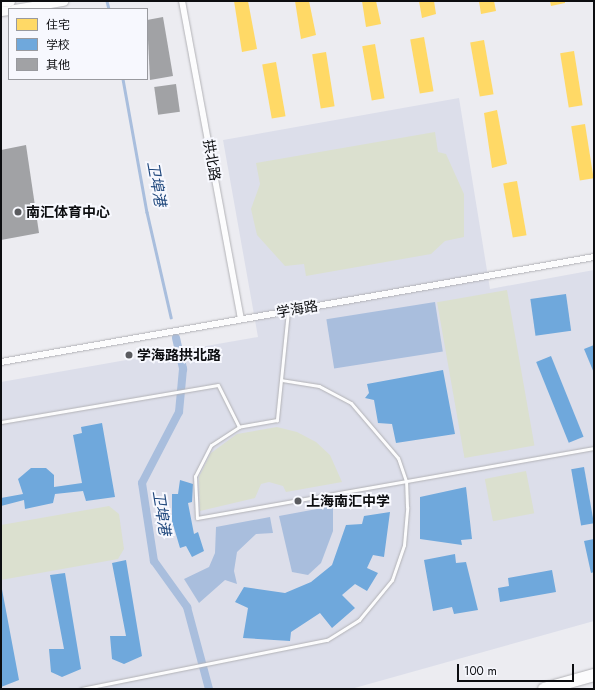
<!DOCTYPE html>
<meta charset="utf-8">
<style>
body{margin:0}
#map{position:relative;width:595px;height:690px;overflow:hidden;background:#ececf1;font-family:Jost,"Noto Sans SC",sans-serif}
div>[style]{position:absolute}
.built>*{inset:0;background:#dcdeea}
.green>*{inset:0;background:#dbe0cf;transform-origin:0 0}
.water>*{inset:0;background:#a9bedd;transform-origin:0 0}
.homes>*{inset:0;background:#ffd966;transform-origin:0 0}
.schools>*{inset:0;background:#6fa8dc;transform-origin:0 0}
.stream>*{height:2.5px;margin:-1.25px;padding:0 1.25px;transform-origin:1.25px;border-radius:1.25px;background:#a9bedd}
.canal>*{height:8px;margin:-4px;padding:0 4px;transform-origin:4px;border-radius:4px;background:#a9bedd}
.building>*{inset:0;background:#a1a2a5;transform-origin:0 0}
.roads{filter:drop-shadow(0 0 1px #b2b2b6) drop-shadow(0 0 1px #b2b2b6)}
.service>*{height:3px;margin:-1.5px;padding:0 1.5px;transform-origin:1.5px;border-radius:1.5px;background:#fcfcfd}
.minor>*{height:6px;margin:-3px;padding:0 3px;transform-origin:3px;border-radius:3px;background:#fcfcfd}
.secondary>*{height:9px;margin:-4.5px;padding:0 4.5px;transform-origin:4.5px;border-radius:4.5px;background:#fcfcfd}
.motorway>*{height:12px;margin:-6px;padding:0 6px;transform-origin:6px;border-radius:6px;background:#fcfcfd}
.dots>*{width:11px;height:11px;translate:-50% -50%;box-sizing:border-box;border:2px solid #f7f8fe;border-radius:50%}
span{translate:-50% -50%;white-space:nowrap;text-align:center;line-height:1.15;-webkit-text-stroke:4px #f7f8fe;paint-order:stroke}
.street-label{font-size:14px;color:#0c0d10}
.poi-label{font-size:14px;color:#0c0d10;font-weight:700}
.left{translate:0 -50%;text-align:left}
.water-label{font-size:15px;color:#20487d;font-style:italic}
.frame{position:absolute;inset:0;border:2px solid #0c0d10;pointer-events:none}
.legend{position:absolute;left:8px;top:8px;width:140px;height:72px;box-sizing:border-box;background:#f7f8fe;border:1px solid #999a9f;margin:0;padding:5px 7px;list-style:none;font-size:12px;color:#0c0d10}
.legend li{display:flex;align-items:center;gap:8px;height:20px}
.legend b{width:20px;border:1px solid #999a9f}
.scale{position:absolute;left:457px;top:664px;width:117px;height:18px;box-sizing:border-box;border:2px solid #0c0d10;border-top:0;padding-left:5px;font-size:12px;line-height:14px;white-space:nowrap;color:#0c0d10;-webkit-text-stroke:3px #f7f8fe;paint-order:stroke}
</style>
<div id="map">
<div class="built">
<i style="clip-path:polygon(459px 98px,490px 289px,594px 270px,594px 621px,351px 689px,1px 689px,1px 382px,258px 337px,223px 140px)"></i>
</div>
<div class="green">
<i style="clip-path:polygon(435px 132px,438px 152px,446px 154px,464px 194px,464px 237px,445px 241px,431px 254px,306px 276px,304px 264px,285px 266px,257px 235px,251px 209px,260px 184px,256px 163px)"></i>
<i style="left:507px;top:290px;width:158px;height:71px;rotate:80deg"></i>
<i style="clip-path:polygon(277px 427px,297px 432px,316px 442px,330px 455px,342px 482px,286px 492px,283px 486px,269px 482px,261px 484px,255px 498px,200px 511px,199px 477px,211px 453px,237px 434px)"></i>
<i style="left:526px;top:471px;width:43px;height:42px;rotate:79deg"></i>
<i style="clip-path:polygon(109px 506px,119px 514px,124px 549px,118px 559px,1px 580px,1px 525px)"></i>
</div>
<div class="water">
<i style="left:435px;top:302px;width:50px;height:110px;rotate:81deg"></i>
<i style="clip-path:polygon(333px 506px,333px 531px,321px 563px,308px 575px,292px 572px,279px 516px)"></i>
<i style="clip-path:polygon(270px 517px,273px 533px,256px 534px,237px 552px,234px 571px,237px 584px,225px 580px,199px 603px,184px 579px,209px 567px,215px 553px,216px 527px)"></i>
</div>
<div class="homes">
<i style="clip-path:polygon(234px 1px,248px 1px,257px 49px,242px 52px)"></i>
<i style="clip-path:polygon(295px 1px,309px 1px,316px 35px,301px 39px)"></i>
<i style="clip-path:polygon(362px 1px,376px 1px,381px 24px,366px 27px)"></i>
<i style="clip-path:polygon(419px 1px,434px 1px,436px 14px,422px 18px)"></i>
<i style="clip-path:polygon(479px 1px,494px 1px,496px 11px,481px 14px)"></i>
<i style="clip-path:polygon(550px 1px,565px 1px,565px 3px,551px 6px)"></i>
<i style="left:424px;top:37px;width:55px;height:14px;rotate:80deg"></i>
<i style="left:484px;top:40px;width:55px;height:14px;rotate:80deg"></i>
<i style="left:375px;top:44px;width:55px;height:13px;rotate:80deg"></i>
<i style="left:574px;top:51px;width:55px;height:14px;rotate:81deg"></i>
<i style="left:326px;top:52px;width:55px;height:14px;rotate:81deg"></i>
<i style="left:276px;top:62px;width:55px;height:14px;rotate:80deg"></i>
<i style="clip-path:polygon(497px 110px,507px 164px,492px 168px,484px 113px)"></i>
<i style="left:585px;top:124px;width:55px;height:14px;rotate:81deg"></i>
<i style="left:517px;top:181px;width:55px;height:14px;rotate:80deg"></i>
</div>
<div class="schools">
<i style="left:566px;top:294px;width:37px;height:36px;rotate:82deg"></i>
<i style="clip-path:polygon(594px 345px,594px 373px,584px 349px)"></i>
<i style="left:551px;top:356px;width:87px;height:16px;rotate:68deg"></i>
<i style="clip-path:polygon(443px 370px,455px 434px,396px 443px,392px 424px,378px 423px,374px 400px,365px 398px,369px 393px,367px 384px)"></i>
<i style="clip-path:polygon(102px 423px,115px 497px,86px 501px,83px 491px,55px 494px,53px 503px,25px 509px,24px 500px,1px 506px,1px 498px,23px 494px,18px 479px,31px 468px,46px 468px,54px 475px,54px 487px,82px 483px,73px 435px,82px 433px,81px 427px)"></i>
<i style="left:584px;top:467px;width:57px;height:13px;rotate:80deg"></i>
<i style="clip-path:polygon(180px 480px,193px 484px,192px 502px,188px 503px,194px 534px,198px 532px,204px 551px,192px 557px,186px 546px,180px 548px,172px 521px,172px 494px,178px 494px)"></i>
<i style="clip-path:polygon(466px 487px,472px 539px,461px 540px,462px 545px,420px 539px,420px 497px)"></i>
<i style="clip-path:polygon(390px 512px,384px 557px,373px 555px,367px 568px,378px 573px,367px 591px,355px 584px,342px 595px,355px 608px,332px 628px,320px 613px,291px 632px,290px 641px,243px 638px,248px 608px,235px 602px,244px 587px,285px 593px,311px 582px,332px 565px,346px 525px,362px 524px,364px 516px)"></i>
<i style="clip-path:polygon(594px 539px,594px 572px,591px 573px,584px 541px)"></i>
<i style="clip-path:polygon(455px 554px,456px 563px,466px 562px,478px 610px,454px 614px,452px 607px,433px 611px,424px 560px)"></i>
<i style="clip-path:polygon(126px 560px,142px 656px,124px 664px,112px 659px,110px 636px,126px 636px,112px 563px)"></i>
<i style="clip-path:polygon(552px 570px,556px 592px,500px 602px,498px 588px,509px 586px,508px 578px)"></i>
<i style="clip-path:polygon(65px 573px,81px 669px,62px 677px,51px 672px,49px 649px,64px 649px,50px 575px)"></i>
<i style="clip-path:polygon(1px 584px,19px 680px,1px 687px,2px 660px)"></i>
</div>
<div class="stream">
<i style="left:107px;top:1px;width:8px;rotate:76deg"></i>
<i style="left:123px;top:79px;width:135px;rotate:79.8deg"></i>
<i style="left:147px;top:212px;width:108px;rotate:77.1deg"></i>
</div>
<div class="canal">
<i style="left:176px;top:338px;width:32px;rotate:77deg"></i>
<i style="left:183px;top:369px;width:43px;rotate:95.3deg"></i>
<i style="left:179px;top:412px;width:80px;rotate:117.5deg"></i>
<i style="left:142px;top:483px;width:79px;rotate:81.3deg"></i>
<i style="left:154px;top:561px;width:57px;rotate:54.3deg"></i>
<i style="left:187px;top:607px;width:85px;rotate:75deg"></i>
</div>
<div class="building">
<i style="clip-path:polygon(163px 17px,173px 76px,150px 80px,147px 20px)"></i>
<i style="left:176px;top:84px;width:28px;height:22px;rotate:82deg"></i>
<i style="clip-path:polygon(26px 145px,39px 233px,1px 240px,1px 150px)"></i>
</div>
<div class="roads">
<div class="service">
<i style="left:288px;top:311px;width:110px;rotate:95.8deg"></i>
<i style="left:277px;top:420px;width:39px;rotate:170deg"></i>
<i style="left:239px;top:427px;width:33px;rotate:147deg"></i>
<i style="left:211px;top:445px;width:35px;rotate:117deg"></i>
<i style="left:195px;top:476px;width:42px;rotate:87.3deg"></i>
<i style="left:197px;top:518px;width:403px;rotate:-10deg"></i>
<i style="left:1px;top:422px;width:220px;rotate:-9.7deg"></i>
<i style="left:218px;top:385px;width:47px;rotate:63.4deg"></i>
<i style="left:81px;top:689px;width:251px;rotate:-11.3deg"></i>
<i style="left:327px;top:640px;width:38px;rotate:-32deg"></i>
<i style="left:359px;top:620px;width:52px;rotate:-50.5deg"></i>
<i style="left:392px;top:580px;width:37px;rotate:-71deg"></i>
<i style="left:404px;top:545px;width:38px;rotate:-85deg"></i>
<i style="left:407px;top:507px;width:26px;rotate:-92deg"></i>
<i style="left:406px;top:481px;width:24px;rotate:-109deg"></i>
<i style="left:398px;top:458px;width:72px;rotate:-130.5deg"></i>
<i style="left:351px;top:403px;width:36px;rotate:-152deg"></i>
<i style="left:319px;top:386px;width:36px;rotate:-171deg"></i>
</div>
<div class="minor">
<i style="left:182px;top:1px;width:323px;rotate:79.5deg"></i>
<i style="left:1px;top:362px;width:602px;rotate:-10.04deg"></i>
</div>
<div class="secondary">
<i style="left:1px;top:2px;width:9px;rotate:-6deg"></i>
<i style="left:14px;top:9px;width:50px;rotate:-9.3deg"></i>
<i style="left:1px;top:11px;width:8px;rotate:-7deg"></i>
</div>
<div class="motorway">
<i style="left:544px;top:689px;width:52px;rotate:-15.6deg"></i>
</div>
</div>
<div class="dots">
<i style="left:18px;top:212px;background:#5a5b5f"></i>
<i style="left:129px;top:355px;background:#5a5b5f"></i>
<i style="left:298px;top:501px;background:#5a5b5f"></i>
</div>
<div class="street-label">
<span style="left:212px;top:160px;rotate:80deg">拱北路</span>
<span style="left:297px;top:309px;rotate:-10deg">学海路</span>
</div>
<div class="poi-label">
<span class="left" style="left:26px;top:212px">南汇体育中心</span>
<span class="left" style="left:137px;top:355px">学海路拱北路</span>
<span class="left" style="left:306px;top:501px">上海南汇中学</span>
</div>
<div class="water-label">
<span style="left:156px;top:184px;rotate:80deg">卫埠港</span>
<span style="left:161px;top:513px;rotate:81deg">卫埠港</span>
</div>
<div class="frame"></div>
<ul class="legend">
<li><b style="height:11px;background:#ffd966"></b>住宅</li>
<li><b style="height:11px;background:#6fa8dc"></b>学校</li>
<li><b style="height:11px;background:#a1a2a5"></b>其他</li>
</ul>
<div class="scale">100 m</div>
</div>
